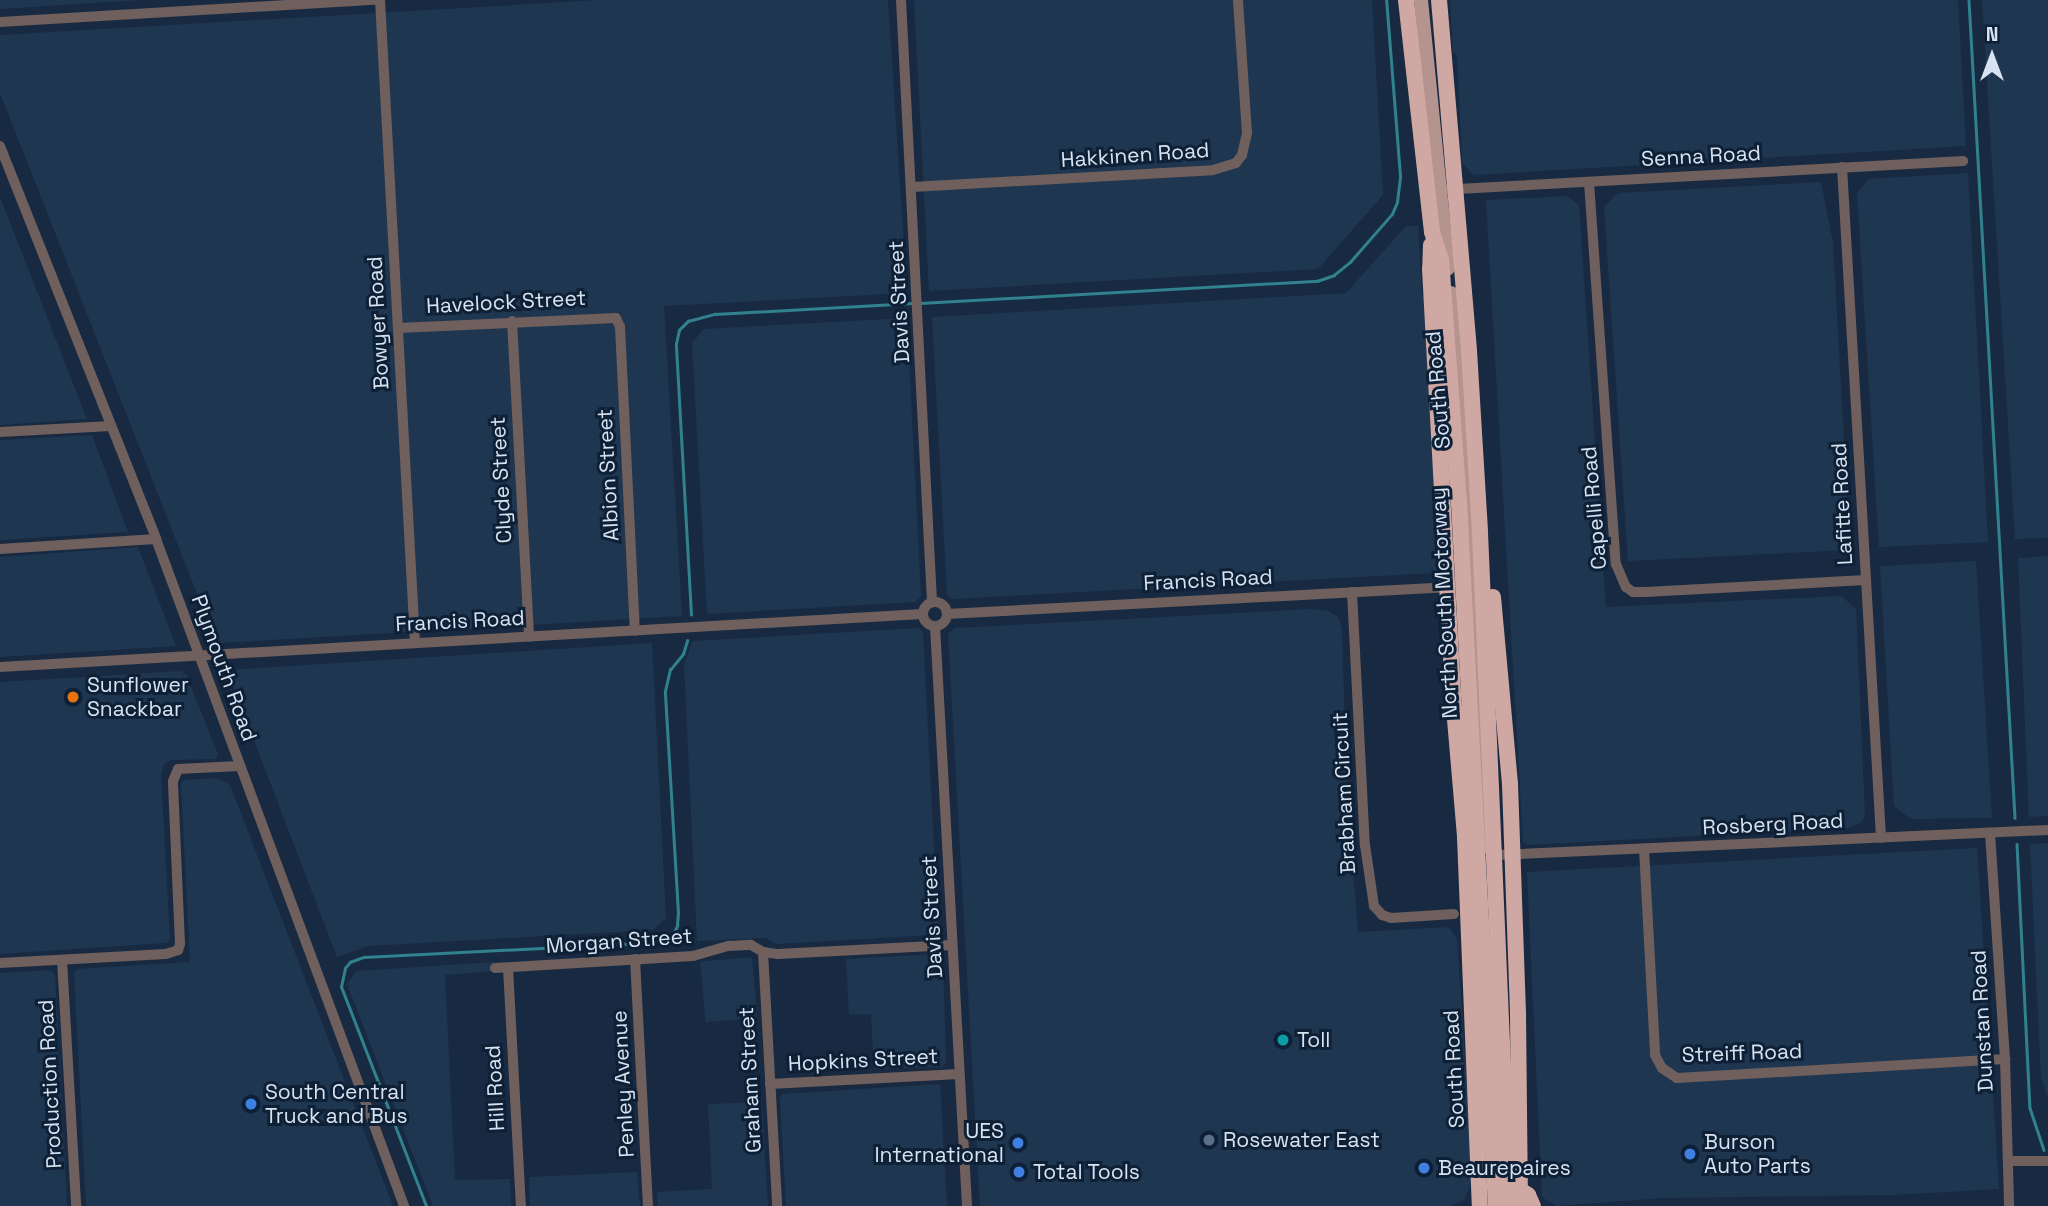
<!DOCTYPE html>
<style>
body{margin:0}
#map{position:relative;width:2048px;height:1206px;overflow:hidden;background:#182a41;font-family:"Space Grotesk",sans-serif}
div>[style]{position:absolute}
.built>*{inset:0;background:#1f3651;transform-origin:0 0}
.stream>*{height:2.5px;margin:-1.25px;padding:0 1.25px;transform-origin:1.25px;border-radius:1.25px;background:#31818e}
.minor>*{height:10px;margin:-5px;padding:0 5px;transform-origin:5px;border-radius:5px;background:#6f5f5d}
.minor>.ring{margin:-5px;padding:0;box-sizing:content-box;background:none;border:10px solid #6f5f5d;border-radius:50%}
.major>*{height:14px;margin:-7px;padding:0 7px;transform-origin:7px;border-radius:7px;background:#b5938f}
.highway>*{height:16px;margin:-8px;padding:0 8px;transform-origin:8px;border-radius:8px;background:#d0a8a3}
.highway-bridge>*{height:16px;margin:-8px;padding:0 8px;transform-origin:8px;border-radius:8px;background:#d0a8a3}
.dots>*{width:19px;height:19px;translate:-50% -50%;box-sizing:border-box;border:4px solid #0e2036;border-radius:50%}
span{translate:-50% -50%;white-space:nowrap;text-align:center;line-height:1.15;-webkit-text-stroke:6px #0e2036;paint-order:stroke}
.street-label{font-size:21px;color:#d8e3f2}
.poi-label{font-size:21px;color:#d8e3f2}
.left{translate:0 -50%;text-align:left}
.right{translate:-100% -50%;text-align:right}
.north{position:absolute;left:1957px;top:21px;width:70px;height:70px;-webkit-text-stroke:5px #0e2036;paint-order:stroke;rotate:0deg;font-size:19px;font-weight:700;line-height:28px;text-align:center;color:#d8e3f2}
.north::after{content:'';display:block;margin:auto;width:24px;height:32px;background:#d8e3f2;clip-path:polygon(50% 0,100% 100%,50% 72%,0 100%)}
</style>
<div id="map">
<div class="built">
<i style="clip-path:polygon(0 0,142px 0,0 9px)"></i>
<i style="clip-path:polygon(598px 0,888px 0,907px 293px,664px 306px,682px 616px,221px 643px,211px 629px,0 93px,0 35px)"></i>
<i style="clip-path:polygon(914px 0,1372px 0,1383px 195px,1318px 269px,929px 291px)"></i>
<i style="clip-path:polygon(1450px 0,1958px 0,1966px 146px,1474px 175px,1462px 163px,1457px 55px,1453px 52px)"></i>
<i style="clip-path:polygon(1982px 0,2048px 0,2048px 538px,2015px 539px)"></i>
<i style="clip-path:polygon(1968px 173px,1988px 542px,1879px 547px,1857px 193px,1869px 179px)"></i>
<i style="clip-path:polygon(1821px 182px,1833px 243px,1850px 550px,1628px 561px,1604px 207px,1618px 193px)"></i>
<i style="clip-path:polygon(1568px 196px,1579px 205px,1606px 607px,1841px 596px,1856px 609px,1865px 816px,1861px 823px,1848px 828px,1528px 845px,1523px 842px,1486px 200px)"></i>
<i style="clip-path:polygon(0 197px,87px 419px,0 425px)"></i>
<i style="clip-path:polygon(1406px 226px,1418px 226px,1422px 295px,1426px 297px,1439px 568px,1435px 573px,951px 599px,947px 595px,932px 317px,1346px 293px)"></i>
<i style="clip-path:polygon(907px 318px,921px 597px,915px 602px,707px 614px,692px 343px,704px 329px)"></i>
<i style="clip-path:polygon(92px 435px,128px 532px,0 540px,0 440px)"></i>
<i style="clip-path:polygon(138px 547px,176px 646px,0 657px,0 557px)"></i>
<i style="clip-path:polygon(2048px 556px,2048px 816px,2029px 817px,2018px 558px)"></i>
<i style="clip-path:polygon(1976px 561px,1992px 818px,1911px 819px,1894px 806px,1880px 566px)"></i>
<i style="clip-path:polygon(1313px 609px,1328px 611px,1338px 617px,1342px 629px,1347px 795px,1358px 932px,1449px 927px,1457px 939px,1472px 1161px,1470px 1186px,1464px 1200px,1450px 1206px,980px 1206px,948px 634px,955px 628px)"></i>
<i style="clip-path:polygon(919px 628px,923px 632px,938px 928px,934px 935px,776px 944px,765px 938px,697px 941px,684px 664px,693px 641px)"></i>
<i style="clip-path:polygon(652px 643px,666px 918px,653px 930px,368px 946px,337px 957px,227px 670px)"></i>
<i style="clip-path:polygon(181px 671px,186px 674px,218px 754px,216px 759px,171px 760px,164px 764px,161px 774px,170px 940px,166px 943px,0 954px,0 682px)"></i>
<i style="clip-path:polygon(216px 778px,230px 785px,393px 1206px,86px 1206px,74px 973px,77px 969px,190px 962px,181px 785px,183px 780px)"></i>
<i style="clip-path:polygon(2048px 843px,2048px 1099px,2041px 1077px,2030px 844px)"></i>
<i style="clip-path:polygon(1977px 848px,1999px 1189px,1895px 1195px,1663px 1198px,1556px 1206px,1542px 1197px,1527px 872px)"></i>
<i style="clip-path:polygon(934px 954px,943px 962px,946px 1063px,942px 1067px,874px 1069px,871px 1014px,849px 1015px,846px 959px)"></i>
<i style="left:752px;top:957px;width:61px;height:52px;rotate:85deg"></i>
<i style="clip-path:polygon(494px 962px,495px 971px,445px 975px,455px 1180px,510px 1179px,511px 1206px,433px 1206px,347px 984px,357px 971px)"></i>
<i style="clip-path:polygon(50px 970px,55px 975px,67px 1206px,0 1206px,0 973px)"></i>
<i style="clip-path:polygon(940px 1084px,947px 1206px,786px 1206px,780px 1098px,783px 1094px)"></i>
<i style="clip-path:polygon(762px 1102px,768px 1206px,658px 1206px,657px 1192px,712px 1189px,708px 1104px)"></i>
<i style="clip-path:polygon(637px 1172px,640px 1206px,530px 1206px,529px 1177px)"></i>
</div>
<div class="stream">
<i style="left:1969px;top:0;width:819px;rotate:86.78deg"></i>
<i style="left:920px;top:303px;width:398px;rotate:-3.2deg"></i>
<i style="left:1317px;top:281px;width:18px;rotate:-19deg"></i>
<i style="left:1334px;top:275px;width:21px;rotate:-39deg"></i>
<i style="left:1350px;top:262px;width:64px;rotate:-48.8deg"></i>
<i style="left:1392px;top:214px;width:13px;rotate:-67deg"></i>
<i style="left:1397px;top:202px;width:26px;rotate:-83deg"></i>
<i style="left:1400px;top:176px;width:177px;rotate:-94.5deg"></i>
<i style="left:691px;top:615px;width:271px;rotate:-93.2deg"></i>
<i style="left:676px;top:344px;width:14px;rotate:-78deg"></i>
<i style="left:679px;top:330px;width:13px;rotate:-45deg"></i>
<i style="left:688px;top:321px;width:28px;rotate:-15deg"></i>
<i style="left:715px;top:314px;width:198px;rotate:-3.2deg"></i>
<i style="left:2017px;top:844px;width:264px;rotate:87.2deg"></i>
<i style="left:2030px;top:1108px;width:44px;rotate:71.6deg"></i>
<i style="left:426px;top:1206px;width:235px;rotate:-111.2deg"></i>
<i style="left:341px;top:987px;width:19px;rotate:-78deg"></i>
<i style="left:345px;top:968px;width:8px;rotate:-50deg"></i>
<i style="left:350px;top:962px;width:15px;rotate:-20deg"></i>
<i style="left:364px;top:957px;width:293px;rotate:-2.9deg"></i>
<i style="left:657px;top:942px;width:18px;rotate:-27deg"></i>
<i style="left:673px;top:934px;width:9px;rotate:-63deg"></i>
<i style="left:677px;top:926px;width:13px;rotate:-86deg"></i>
<i style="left:678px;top:913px;width:222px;rotate:-93.4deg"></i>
<i style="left:665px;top:691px;width:22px;rotate:-77deg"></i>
<i style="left:670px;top:670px;width:21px;rotate:-51deg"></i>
<i style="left:683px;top:654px;width:14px;rotate:-73deg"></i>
</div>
<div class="minor">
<i style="left:380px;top:0;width:644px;rotate:86.88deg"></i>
<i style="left:901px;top:0;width:603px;rotate:87.05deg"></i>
<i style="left:0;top:22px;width:375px;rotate:-3.4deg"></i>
<i style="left:0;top:146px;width:423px;rotate:68.3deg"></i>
<i style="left:156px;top:539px;width:712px;rotate:69.6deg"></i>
<i style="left:1842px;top:167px;width:672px;rotate:86.67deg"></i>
<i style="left:1589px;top:182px;width:383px;rotate:86deg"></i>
<i style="left:1616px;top:564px;width:25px;rotate:67deg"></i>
<i style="left:1626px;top:587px;width:9px;rotate:36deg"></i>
<i style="left:1633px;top:592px;width:12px"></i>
<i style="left:1645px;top:592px;width:221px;rotate:-3.1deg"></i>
<i style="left:912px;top:187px;width:301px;rotate:-3.2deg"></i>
<i style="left:1213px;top:170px;width:24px;rotate:-17deg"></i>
<i style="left:1236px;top:163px;width:10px;rotate:-53deg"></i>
<i style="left:1242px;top:155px;width:23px;rotate:-77deg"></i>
<i style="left:1247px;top:133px;width:133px;rotate:-93.9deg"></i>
<i style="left:1440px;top:190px;width:524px;rotate:-3.17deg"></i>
<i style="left:512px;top:321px;width:316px;rotate:86.9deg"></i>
<i style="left:398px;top:328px;width:218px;rotate:-2.6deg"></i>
<i style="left:616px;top:318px;width:10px;rotate:66deg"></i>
<i style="left:620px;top:327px;width:304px;rotate:87.2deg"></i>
<i style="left:0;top:432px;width:111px;rotate:-3.1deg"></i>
<i style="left:0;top:549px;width:156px;rotate:-3.7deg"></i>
<i style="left:1352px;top:592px;width:253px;rotate:87.1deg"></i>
<i style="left:1365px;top:845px;width:62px;rotate:81.6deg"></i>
<i style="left:1374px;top:906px;width:12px;rotate:48deg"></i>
<i style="left:1382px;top:915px;width:9px;rotate:18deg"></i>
<i style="left:1391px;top:918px;width:63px;rotate:-3.6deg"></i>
<i class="ring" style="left:923px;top:602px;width:14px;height:14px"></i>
<i style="left:947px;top:614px;width:505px;rotate:-3.07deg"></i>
<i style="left:935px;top:626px;width:581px;rotate:86.84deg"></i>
<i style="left:0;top:667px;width:924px;rotate:-3.29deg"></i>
<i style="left:1990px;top:833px;width:226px;rotate:86.2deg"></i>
<i style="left:2005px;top:1059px;width:147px;rotate:88.4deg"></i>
<i style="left:1644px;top:849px;width:206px;rotate:86.9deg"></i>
<i style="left:1655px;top:1055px;width:15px;rotate:62deg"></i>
<i style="left:1662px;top:1068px;width:18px;rotate:34deg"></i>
<i style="left:1677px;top:1078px;width:329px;rotate:-3.3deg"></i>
<i style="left:1499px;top:855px;width:550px;rotate:-2.61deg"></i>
<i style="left:763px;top:952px;width:254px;rotate:86.8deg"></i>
<i style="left:635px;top:959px;width:247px;rotate:87deg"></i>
<i style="left:62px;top:960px;width:246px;rotate:86.7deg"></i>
<i style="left:0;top:963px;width:166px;rotate:-3.1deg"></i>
<i style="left:166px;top:954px;width:13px;rotate:-18deg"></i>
<i style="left:178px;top:950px;width:6px;rotate:-72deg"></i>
<i style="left:180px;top:944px;width:163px;rotate:-92.5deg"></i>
<i style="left:173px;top:781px;width:13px;rotate:-67deg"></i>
<i style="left:178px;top:769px;width:61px;rotate:-2.8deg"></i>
<i style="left:495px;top:968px;width:198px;rotate:-3.5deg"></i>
<i style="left:693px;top:956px;width:37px;rotate:-16deg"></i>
<i style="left:729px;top:946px;width:22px;rotate:-3deg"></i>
<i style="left:751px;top:945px;width:14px;rotate:30deg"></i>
<i style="left:763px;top:952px;width:15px;rotate:8deg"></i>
<i style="left:778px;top:954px;width:174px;rotate:-3deg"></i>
<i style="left:508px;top:968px;width:238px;rotate:86.9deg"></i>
<i style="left:770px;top:1084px;width:189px;rotate:-3deg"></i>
<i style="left:2009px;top:1161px;width:39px"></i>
</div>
<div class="major">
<i style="left:1421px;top:0;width:270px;rotate:84.3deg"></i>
<i style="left:1451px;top:293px;width:91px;rotate:84.4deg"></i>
<i style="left:1460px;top:384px;width:453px;rotate:87deg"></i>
<i style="left:1484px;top:836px;width:11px;rotate:68deg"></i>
<i style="left:1488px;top:846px;width:9px;rotate:41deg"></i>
</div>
<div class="highway">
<i style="left:1406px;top:0;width:233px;rotate:83.6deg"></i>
<i style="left:1453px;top:696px;width:142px;rotate:85.1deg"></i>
<i style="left:1465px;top:837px;width:369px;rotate:87.7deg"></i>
<i style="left:1518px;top:1015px;width:191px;rotate:89.4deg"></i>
<i style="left:1519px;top:1189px;width:11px;rotate:34deg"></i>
<i style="left:1528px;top:1195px;width:12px;rotate:66deg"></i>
</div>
<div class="highway-bridge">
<i style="left:1439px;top:0;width:352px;rotate:85.1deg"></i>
<i style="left:1469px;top:351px;width:182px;rotate:86.5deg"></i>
<i style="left:1480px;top:533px;width:674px;rotate:87.53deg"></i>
<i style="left:1432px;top:232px;width:28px;rotate:72deg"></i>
<i style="left:1441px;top:259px;width:245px;rotate:85.8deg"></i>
<i style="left:1459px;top:503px;width:704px;rotate:86.99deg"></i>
<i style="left:1431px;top:245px;width:24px;rotate:92deg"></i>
<i style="left:1430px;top:269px;width:428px;rotate:86.9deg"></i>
<i style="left:1493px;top:597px;width:188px;rotate:84.8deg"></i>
<i style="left:1510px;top:784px;width:231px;rotate:88deg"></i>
</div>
<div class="dots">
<i style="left:73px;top:697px;background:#e8710a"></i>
<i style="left:1283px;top:1040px;background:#0f9aa8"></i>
<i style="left:251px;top:1104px;background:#3f7fe0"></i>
<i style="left:1209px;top:1140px;background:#5c6f8a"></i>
<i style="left:1018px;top:1143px;background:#3f7fe0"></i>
<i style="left:1690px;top:1154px;background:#3f7fe0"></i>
<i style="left:1424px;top:1168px;background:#3f7fe0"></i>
<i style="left:1019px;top:1172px;background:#3f7fe0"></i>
</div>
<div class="street-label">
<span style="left:1135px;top:155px;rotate:-4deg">Hakkinen Road</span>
<span style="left:1701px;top:156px;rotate:-3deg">Senna Road</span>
<span style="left:506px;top:302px;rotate:-3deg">Havelock Street</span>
<span style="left:899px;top:302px;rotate:-93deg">Davis Street</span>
<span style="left:378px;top:323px;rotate:-93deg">Bowyer Road</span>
<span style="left:1438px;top:390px;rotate:-95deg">South Road</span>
<span style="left:608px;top:475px;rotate:-93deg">Albion Street</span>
<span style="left:501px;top:480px;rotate:-93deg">Clyde Street</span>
<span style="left:1842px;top:504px;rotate:-93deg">Lafitte Road</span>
<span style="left:1594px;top:508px;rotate:-95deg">Capelli Road</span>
<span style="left:1208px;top:580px;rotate:-3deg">Francis Road</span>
<span style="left:1444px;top:603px;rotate:-93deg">North South Motorway</span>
<span style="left:460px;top:621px;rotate:-3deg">Francis Road</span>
<span style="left:224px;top:668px;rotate:70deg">Plymouth Road</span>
<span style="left:1344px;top:793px;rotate:-93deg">Brabham Circuit</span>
<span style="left:1773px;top:824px;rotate:-3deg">Rosberg Road</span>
<span style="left:932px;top:917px;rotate:-93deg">Davis Street</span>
<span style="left:619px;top:941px;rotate:-4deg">Morgan Street</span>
<span style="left:1982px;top:1021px;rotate:-93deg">Dunstan Road</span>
<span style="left:1742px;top:1053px;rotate:-2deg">Streiff Road</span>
<span style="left:863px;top:1060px;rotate:-3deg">Hopkins Street</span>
<span style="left:1454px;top:1069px;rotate:-93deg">South Road</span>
<span style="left:750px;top:1080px;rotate:-93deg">Graham Street</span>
<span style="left:50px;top:1084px;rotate:-93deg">Production Road</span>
<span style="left:623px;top:1084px;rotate:-93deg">Penley Avenue</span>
<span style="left:495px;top:1088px;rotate:-93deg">Hill Road</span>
</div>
<div class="poi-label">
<span class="left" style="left:87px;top:697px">Sunflower<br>Snackbar</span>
<span class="left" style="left:1297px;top:1040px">Toll</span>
<span class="left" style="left:265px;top:1104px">South Central<br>Truck and Bus</span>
<span class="right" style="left:1004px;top:1143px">UES<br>International</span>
<span class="left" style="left:1223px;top:1140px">Rosewater East</span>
<span class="left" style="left:1704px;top:1154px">Burson<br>Auto Parts</span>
<span class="left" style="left:1438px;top:1168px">Beaurepaires</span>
<span class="left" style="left:1033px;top:1172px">Total Tools</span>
</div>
<div class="north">N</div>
</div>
